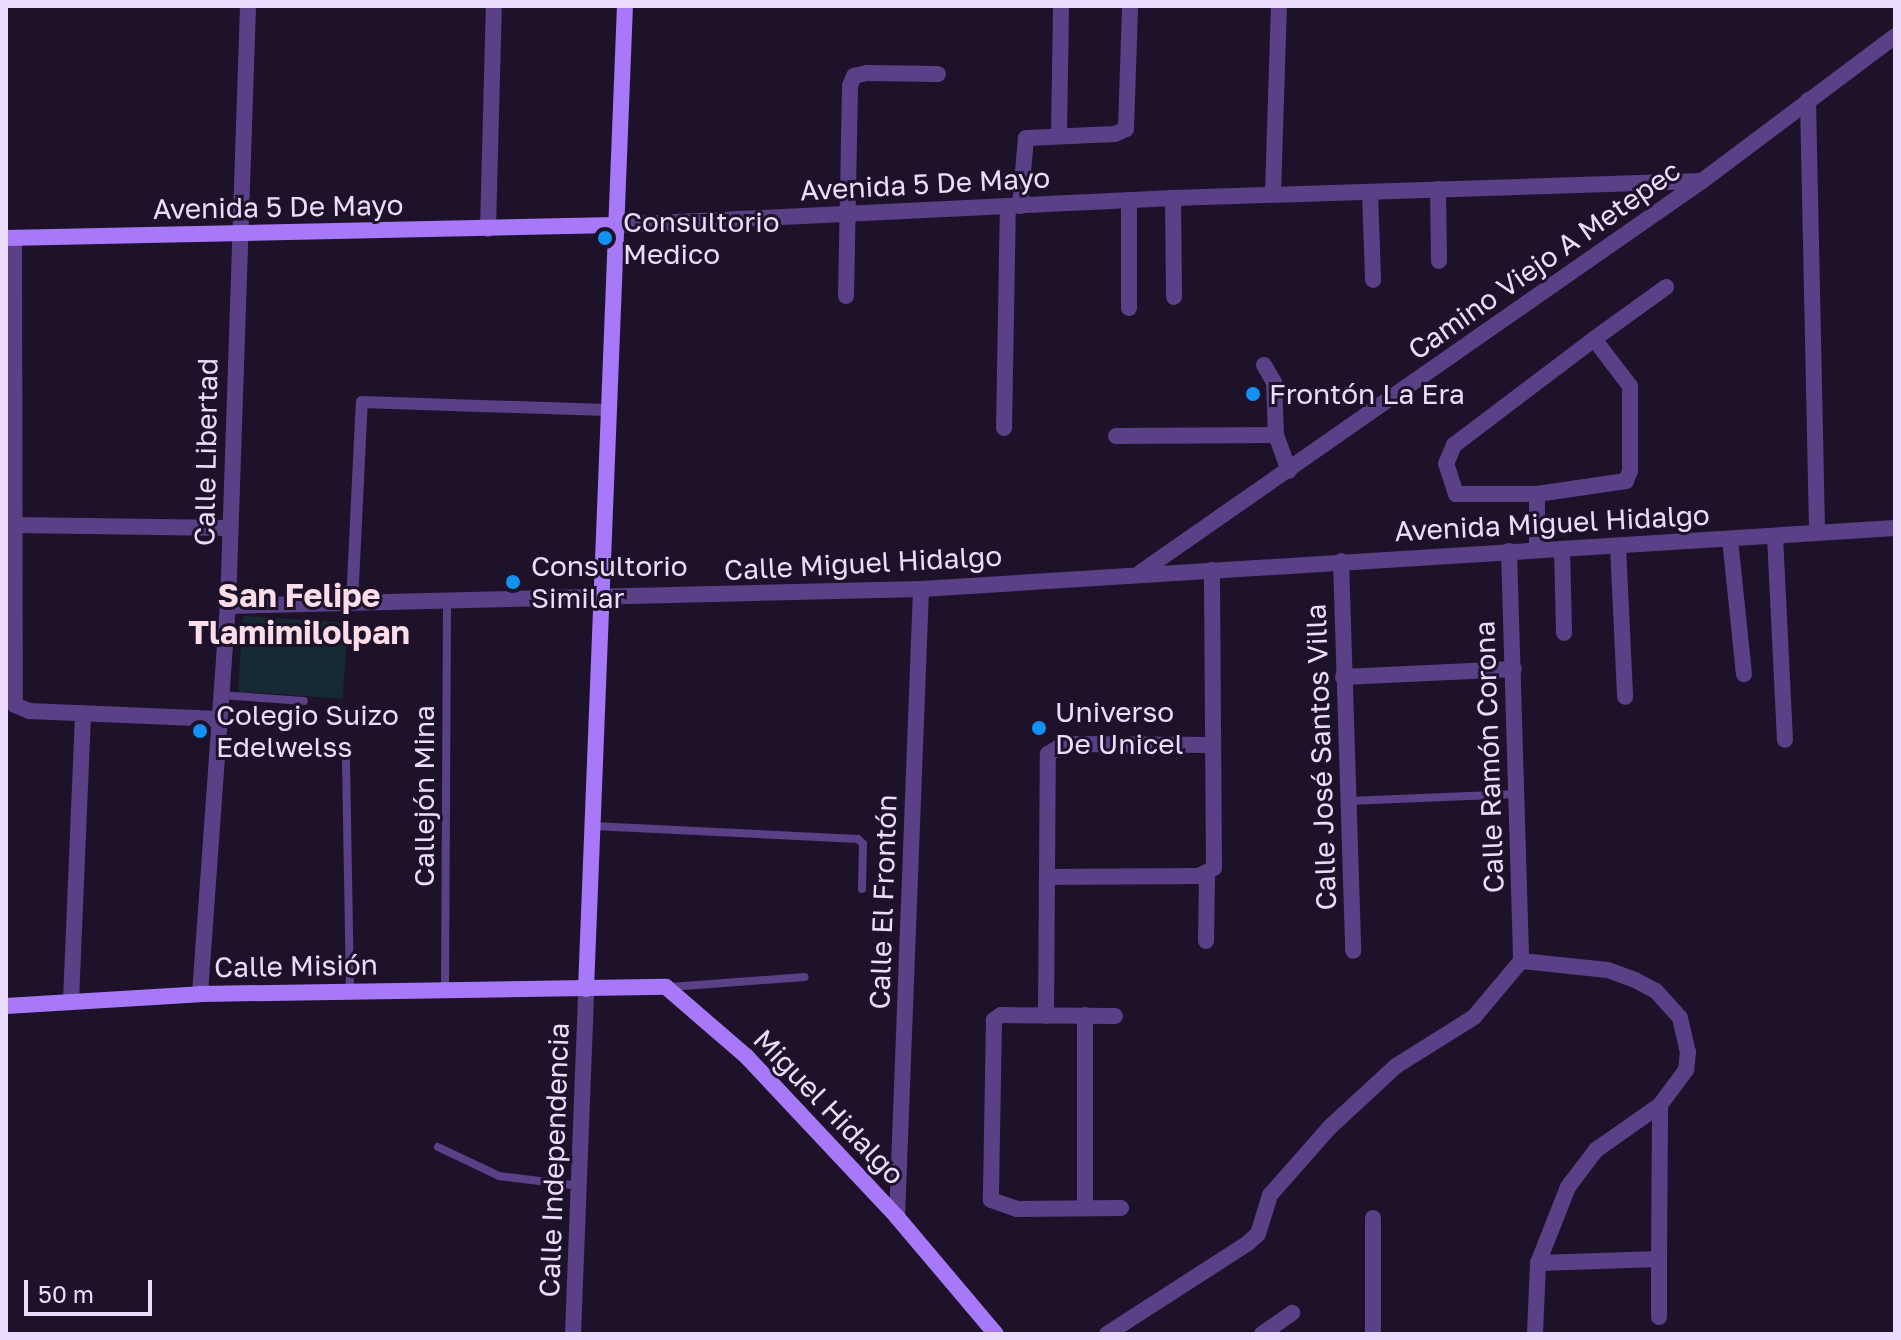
<!DOCTYPE html>
<meta charset="utf-8">
<style>
body{margin:0}
#map{position:relative;width:1901px;height:1340px;overflow:hidden;background:#1e122a;font-family:"Golos Text",sans-serif}
div>[style]{position:absolute}
.green>*{inset:0;background:#152a33;transform-origin:0 0}
.service>*{height:8px;margin:-4px;padding:0 4px;transform-origin:4px;border-radius:4px;background:#5a4086}
.pedestrian>*{height:12px;margin:-6px;padding:0 6px;transform-origin:6px;border-radius:6px;background:#5a4086}
.minor>*{height:16px;margin:-8px;padding:0 8px;transform-origin:8px;border-radius:8px;background:#5a4086}
.secondary>*{height:16px;margin:-8px;padding:0 8px;transform-origin:8px;border-radius:8px;background:#a779f8}
.dots>*{width:22px;height:22px;translate:-50% -50%;box-sizing:border-box;border:4px solid #1e122a;border-radius:50%}
span{translate:-50% -50%;white-space:nowrap;text-align:center;line-height:1.15;-webkit-text-stroke:6px #1e122a;paint-order:stroke}
.street-label{font-size:28px;color:#ebdcfd}
.poi-label{font-size:28px;color:#ebdcfd}
.left{translate:0 -50%;text-align:left}
.quarter-label{font-size:32px;color:#fddee8;font-weight:700}
.frame{position:absolute;inset:0;border:8px solid #ebdcfd;pointer-events:none}
.scale{position:absolute;left:24px;top:1280px;width:128px;height:36px;box-sizing:border-box;border:4px solid #ebdcfd;border-top:0;padding-left:10px;font-size:24px;line-height:28px;white-space:nowrap;color:#ebdcfd;-webkit-text-stroke:6px #1e122a;paint-order:stroke}
</style>
<div id="map">
<div class="green">
<i style="left:348px;top:623px;width:76px;height:105px;rotate:94deg"></i>
</div>
<div class="service">
<i style="left:220px;top:695px;width:84px;rotate:4.1deg"></i>
<i style="left:346px;top:761px;width:230px;rotate:89deg"></i>
<i style="left:1349px;top:801px;width:169px;rotate:-2.4deg"></i>
<i style="left:593px;top:826px;width:265px;rotate:2.8deg"></i>
<i style="left:858px;top:839px;width:7px;rotate:45deg"></i>
<i style="left:863px;top:844px;width:45px;rotate:91.3deg"></i>
<i style="left:670px;top:987px;width:135px;rotate:-4.2deg"></i>
<i style="left:445px;top:991px;width:390px;rotate:-89.7deg"></i>
<i style="left:438px;top:1147px;width:68px;rotate:25.4deg"></i>
<i style="left:499px;top:1176px;width:81px;rotate:7.1deg"></i>
</div>
<div class="pedestrian">
<i style="left:352px;top:603px;width:201px;rotate:-87.2deg"></i>
<i style="left:362px;top:402px;width:244px;rotate:1.9deg"></i>
</div>
<div class="minor">
<i style="left:1808px;top:100px;width:432px;rotate:88.8deg"></i>
<i style="left:1059px;top:135px;width:129px;rotate:-89.1deg"></i>
<i style="left:1438px;top:189px;width:72px;rotate:89.2deg"></i>
<i style="left:1370px;top:192px;width:88px;rotate:88deg"></i>
<i style="left:1273px;top:194px;width:188px;rotate:-88.2deg"></i>
<i style="left:1173px;top:198px;width:99px;rotate:89.4deg"></i>
<i style="left:1129px;top:200px;width:108px;rotate:90deg"></i>
<i style="left:1020px;top:206px;width:68px;rotate:-85deg"></i>
<i style="left:1026px;top:138px;width:89px;rotate:-2.6deg"></i>
<i style="left:1115px;top:134px;width:12px;rotate:-24deg"></i>
<i style="left:1126px;top:129px;width:123px;rotate:-88.1deg"></i>
<i style="left:615px;top:225px;width:559px;rotate:-2.77deg"></i>
<i style="left:1173px;top:198px;width:529px;rotate:-1.84deg"></i>
<i style="left:488px;top:229px;width:223px;rotate:-88.5deg"></i>
<i style="left:14px;top:238px;width:467px;rotate:89.9deg"></i>
<i style="left:15px;top:705px;width:15px;rotate:23deg"></i>
<i style="left:29px;top:711px;width:190px;rotate:2.4deg"></i>
<i style="left:846px;top:296px;width:210px;rotate:-88.9deg"></i>
<i style="left:850px;top:86px;width:11px;rotate:-68deg"></i>
<i style="left:854px;top:76px;width:13px;rotate:-13deg"></i>
<i style="left:867px;top:73px;width:71px;rotate:0.8deg"></i>
<i style="left:1594px;top:339px;width:59px;rotate:52.5deg"></i>
<i style="left:1630px;top:386px;width:85px;rotate:90deg"></i>
<i style="left:1630px;top:471px;width:11px;rotate:112deg"></i>
<i style="left:1626px;top:481px;width:90px;rotate:171.7deg"></i>
<i style="left:1537px;top:494px;width:81px;rotate:180deg"></i>
<i style="left:1456px;top:494px;width:32px;rotate:-108deg"></i>
<i style="left:1446px;top:464px;width:21px;rotate:-67deg"></i>
<i style="left:1454px;top:445px;width:176px;rotate:-37.1deg"></i>
<i style="left:1594px;top:339px;width:89px;rotate:-35.8deg"></i>
<i style="left:1264px;top:365px;width:20px;rotate:60deg"></i>
<i style="left:1274px;top:382px;width:53px;rotate:87.8deg"></i>
<i style="left:1276px;top:435px;width:38px;rotate:70deg"></i>
<i style="left:1004px;top:428px;width:222px;rotate:-89deg"></i>
<i style="left:1116px;top:436px;width:160px;rotate:-0.4deg"></i>
<i style="left:1537px;top:494px;width:56px;rotate:90deg"></i>
<i style="left:14px;top:525px;width:216px;rotate:0.8deg"></i>
<i style="left:1775px;top:536px;width:204px;rotate:87.2deg"></i>
<i style="left:1730px;top:539px;width:136px;rotate:84.1deg"></i>
<i style="left:1618px;top:546px;width:151px;rotate:87.3deg"></i>
<i style="left:1562px;top:549px;width:84px;rotate:88.6deg"></i>
<i style="left:1509px;top:551px;width:410px;rotate:88.3deg"></i>
<i style="left:1341px;top:561px;width:390px;rotate:88.2deg"></i>
<i style="left:1141px;top:572px;width:684px;rotate:-34.88deg"></i>
<i style="left:1702px;top:181px;width:241px;rotate:-36.9deg"></i>
<i style="left:228px;top:606px;width:693px;rotate:-1.41deg"></i>
<i style="left:921px;top:589px;width:976px;rotate:-3.58deg"></i>
<i style="left:1343px;top:677px;width:171px;rotate:-2.7deg"></i>
<i style="left:1047px;top:877px;width:152px;rotate:-0.4deg"></i>
<i style="left:1199px;top:876px;width:17px;rotate:-28deg"></i>
<i style="left:1214px;top:868px;width:298px;rotate:-90.4deg"></i>
<i style="left:1206px;top:941px;width:67px;rotate:-89.1deg"></i>
<i style="left:1521px;top:961px;width:87px;rotate:5.9deg"></i>
<i style="left:1608px;top:970px;width:29px;rotate:20deg"></i>
<i style="left:1635px;top:980px;width:24px;rotate:28deg"></i>
<i style="left:1656px;top:991px;width:36px;rotate:48deg"></i>
<i style="left:1680px;top:1018px;width:35px;rotate:77deg"></i>
<i style="left:1688px;top:1052px;width:18px;rotate:96deg"></i>
<i style="left:1686px;top:1070px;width:44px;rotate:126.6deg"></i>
<i style="left:1660px;top:1105px;width:78px;rotate:144.9deg"></i>
<i style="left:1596px;top:1150px;width:46px;rotate:127.1deg"></i>
<i style="left:1568px;top:1187px;width:82px;rotate:111.5deg"></i>
<i style="left:1538px;top:1263px;width:71px;rotate:92.4deg"></i>
<i style="left:200px;top:994px;width:389px;rotate:-85.9deg"></i>
<i style="left:228px;top:606px;width:600px;rotate:-88.09deg"></i>
<i style="left:71px;top:1001px;width:288px;rotate:-87.6deg"></i>
<i style="left:1046px;top:1016px;width:262px;rotate:-89.6deg"></i>
<i style="left:1048px;top:754px;width:19px;rotate:-32deg"></i>
<i style="left:1064px;top:744px;width:149px;rotate:0.4deg"></i>
<i style="left:1115px;top:1016px;width:114px;rotate:-179.5deg"></i>
<i style="left:1001px;top:1015px;width:9px;rotate:144deg"></i>
<i style="left:994px;top:1020px;width:180px;rotate:91deg"></i>
<i style="left:991px;top:1200px;width:28px;rotate:19deg"></i>
<i style="left:1017px;top:1209px;width:104px;rotate:-0.6deg"></i>
<i style="left:1085px;top:1208px;width:193px;rotate:-90deg"></i>
<i style="left:897px;top:1217px;width:628px;rotate:-87.81deg"></i>
<i style="left:1373px;top:1218px;width:116px;rotate:90deg"></i>
<i style="left:1538px;top:1263px;width:121px;rotate:-1.9deg"></i>
<i style="left:1659px;top:1259px;width:154px;rotate:-89.6deg"></i>
<i style="left:1659px;top:1317px;width:58px;rotate:-90deg"></i>
<i style="left:573px;top:1334px;width:345px;rotate:-87.8deg"></i>
<i style="left:1107px;top:1334px;width:168px;rotate:-32.8deg"></i>
<i style="left:1248px;top:1243px;width:13px;rotate:-42deg"></i>
<i style="left:1258px;top:1234px;width:41px;rotate:-72.9deg"></i>
<i style="left:1270px;top:1195px;width:91px;rotate:-48.6deg"></i>
<i style="left:1330px;top:1127px;width:90px;rotate:-42.7deg"></i>
<i style="left:1396px;top:1066px;width:92px;rotate:-32.1deg"></i>
<i style="left:1474px;top:1017px;width:73px;rotate:-50deg"></i>
<i style="left:1262px;top:1334px;width:37px;rotate:-35deg"></i>
</div>
<div class="secondary">
<i style="left:6px;top:238px;width:609px;rotate:-1.22deg"></i>
<i style="left:586px;top:989px;width:984px;rotate:-87.73deg"></i>
<i style="left:6px;top:1006px;width:194px;rotate:-3.5deg"></i>
<i style="left:200px;top:994px;width:466px;rotate:-0.9deg"></i>
<i style="left:666px;top:987px;width:106px;rotate:40.8deg"></i>
<i style="left:746px;top:1056px;width:221px;rotate:46.8deg"></i>
<i style="left:897px;top:1217px;width:153px;rotate:49.8deg"></i>
</div>
<div class="dots">
<i style="left:605px;top:238px;background:#1391f3"></i>
<i style="left:1253px;top:394px;background:#1391f3"></i>
<i style="left:513px;top:582px;background:#1391f3"></i>
<i style="left:1039px;top:728px;background:#1391f3"></i>
<i style="left:200px;top:731px;background:#1391f3"></i>
</div>
<div class="street-label">
<span style="left:925px;top:184px;rotate:-3deg">Avenida 5 De Mayo</span>
<span style="left:278px;top:207px;rotate:-1deg">Avenida 5 De Mayo</span>
<span style="left:1544px;top:260px;rotate:-35deg">Camino Viejo A Metepec</span>
<span style="left:206px;top:452px;rotate:-89deg">Calle Libertad</span>
<span style="left:1552px;top:523px;rotate:-3deg">Avenida Miguel Hidalgo</span>
<span style="left:863px;top:563px;rotate:-3deg">Calle Miguel Hidalgo</span>
<span style="left:1321px;top:757px;rotate:-92deg">Calle José Santos Villa</span>
<span style="left:1489px;top:757px;rotate:-92deg">Calle Ramón Corona</span>
<span style="left:424px;top:796px;rotate:-90deg">Callejón Mina</span>
<span style="left:883px;top:902px;rotate:-88deg">Calle El Frontón</span>
<span style="left:296px;top:966px;rotate:-1deg">Calle Misión</span>
<span style="left:829px;top:1107px;rotate:46deg">Miguel Hidalgo</span>
<span style="left:554px;top:1160px;rotate:-88deg">Calle Independencia</span>
</div>
<div class="poi-label">
<span class="left" style="left:623px;top:238px">Consultorio<br>Medico</span>
<span class="left" style="left:1269px;top:394px">Frontón La Era</span>
<span class="left" style="left:531px;top:582px">Consultorio<br>Similar</span>
<span class="left" style="left:1055px;top:728px">Universo<br>De Unicel</span>
<span class="left" style="left:216px;top:731px">Colegio Suizo<br>Edelwelss</span>
</div>
<div class="quarter-label">
<span style="left:299px;top:614px">San Felipe<br>Tlamimilolpan</span>
</div>
<div class="frame"></div>
<div class="scale">50 m</div>
</div>
